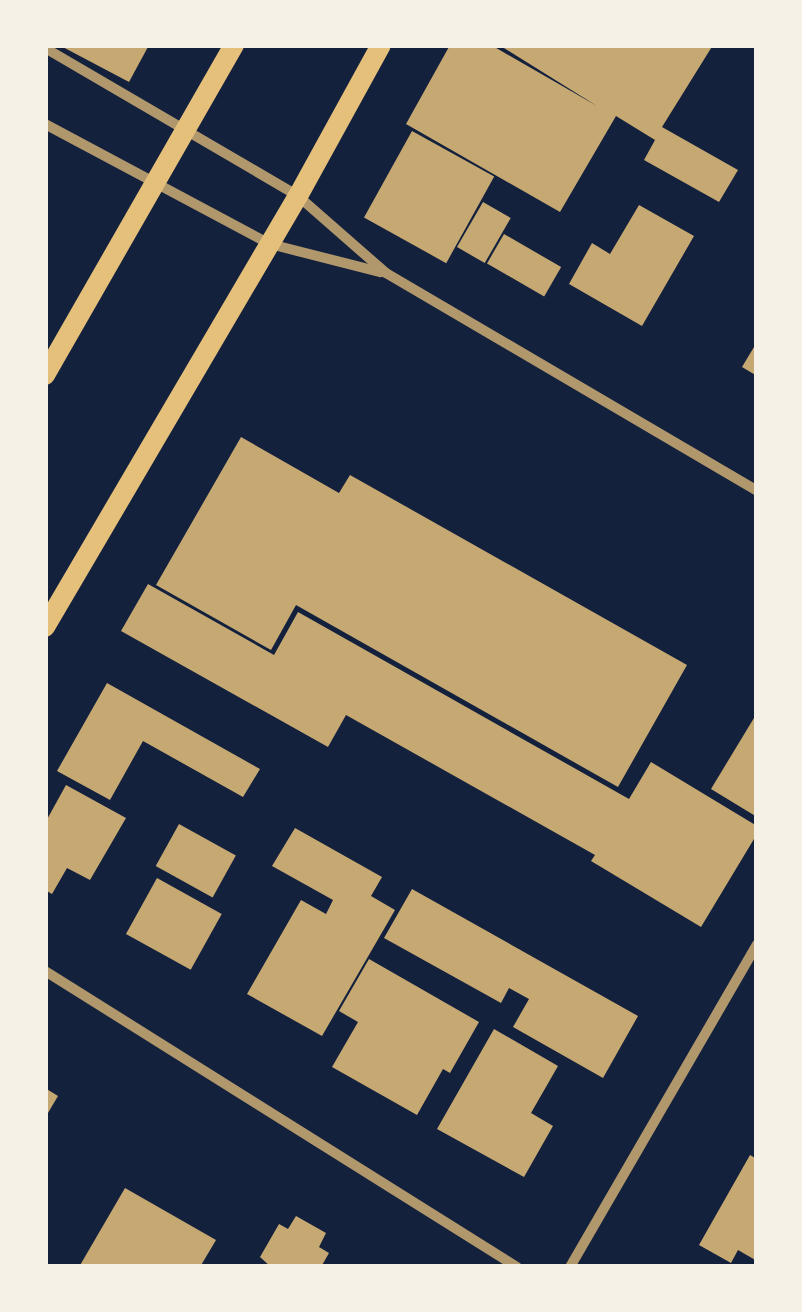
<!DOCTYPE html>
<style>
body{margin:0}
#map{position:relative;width:802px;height:1312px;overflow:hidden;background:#14213d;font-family:Signika,sans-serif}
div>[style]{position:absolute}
.building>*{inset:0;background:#c6a872;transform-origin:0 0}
.minor>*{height:10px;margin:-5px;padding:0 5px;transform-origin:5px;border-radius:5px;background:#b1986c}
.secondary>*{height:20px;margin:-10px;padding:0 10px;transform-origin:10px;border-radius:10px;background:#e5c07b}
span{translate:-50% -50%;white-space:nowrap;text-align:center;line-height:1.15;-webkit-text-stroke:10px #f6f1e7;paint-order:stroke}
.frame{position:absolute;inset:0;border:48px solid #f6f1e7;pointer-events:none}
</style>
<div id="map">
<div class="building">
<i style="clip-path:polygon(59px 45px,149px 45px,129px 82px)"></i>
<i style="clip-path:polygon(450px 45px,491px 45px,597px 106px,499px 45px,713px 45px,662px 127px,738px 170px,719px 202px,644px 160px,655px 140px,616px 116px,560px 212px,406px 124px)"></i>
<i style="left:412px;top:131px;width:94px;height:99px;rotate:29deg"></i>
<i style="left:483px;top:202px;width:32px;height:52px;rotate:30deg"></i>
<i style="clip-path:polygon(639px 205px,694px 236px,642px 326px,569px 284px,592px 243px,610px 254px)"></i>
<i style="left:504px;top:234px;width:66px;height:34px;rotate:30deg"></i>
<i style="clip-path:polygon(757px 342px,757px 376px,742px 367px)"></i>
<i style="clip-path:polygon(241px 437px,339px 493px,350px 475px,687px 665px,618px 787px,296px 605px,271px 650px,156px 585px)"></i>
<i style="clip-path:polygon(148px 584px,274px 655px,298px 612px,629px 799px,651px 762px,757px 826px,757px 834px,701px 927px,591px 861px,595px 855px,346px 715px,328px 747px,121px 631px)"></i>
<i style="clip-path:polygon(107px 683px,260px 769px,243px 797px,143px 741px,110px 800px,57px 771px)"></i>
<i style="clip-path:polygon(757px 713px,757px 817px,711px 789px)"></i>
<i style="clip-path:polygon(66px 785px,126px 818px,90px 880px,67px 868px,52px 894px,45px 890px,45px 823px)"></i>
<i style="left:179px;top:824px;width:65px;height:48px;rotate:29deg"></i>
<i style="clip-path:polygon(295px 828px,382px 877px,371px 896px,395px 910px,322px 1036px,247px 994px,301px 900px,326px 914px,333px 900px,272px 866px)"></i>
<i style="left:157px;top:878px;width:74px;height:64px;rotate:29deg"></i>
<i style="clip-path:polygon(412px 889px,638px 1016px,603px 1078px,513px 1027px,529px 999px,509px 988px,501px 1003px,384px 938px)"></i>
<i style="clip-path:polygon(369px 959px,479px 1022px,450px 1073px,443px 1069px,417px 1115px,332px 1067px,358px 1022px,339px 1011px)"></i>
<i style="clip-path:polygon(494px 1029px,558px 1066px,531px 1113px,553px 1126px,524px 1177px,437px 1129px)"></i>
<i style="clip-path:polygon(45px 1088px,58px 1096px,45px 1118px)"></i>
<i style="clip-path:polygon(750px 1155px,757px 1159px,757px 1261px,738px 1250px,731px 1263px,699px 1245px)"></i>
<i style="clip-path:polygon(125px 1188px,216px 1240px,200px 1267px,79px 1267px)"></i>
<i style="clip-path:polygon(296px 1216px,326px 1233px,319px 1247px,329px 1253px,321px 1267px,271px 1267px,260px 1257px,279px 1224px,288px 1229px)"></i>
</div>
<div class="minor">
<i style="left:45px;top:48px;width:293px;rotate:30.3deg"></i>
<i style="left:298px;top:196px;width:117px;rotate:41.2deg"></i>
<i style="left:386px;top:273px;width:430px;rotate:30.4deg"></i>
<i style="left:45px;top:124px;width:255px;rotate:28.1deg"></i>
<i style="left:270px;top:244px;width:114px;rotate:14.3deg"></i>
<i style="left:45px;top:971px;width:557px;rotate:32.09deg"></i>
<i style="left:570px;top:1267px;width:373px;rotate:-59.9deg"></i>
</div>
<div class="secondary">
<i style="left:45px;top:375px;width:380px;rotate:-60.2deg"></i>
<i style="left:45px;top:627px;width:500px;rotate:-59.6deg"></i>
<i style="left:298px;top:196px;width:172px;rotate:-61.2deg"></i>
</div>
<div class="frame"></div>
</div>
